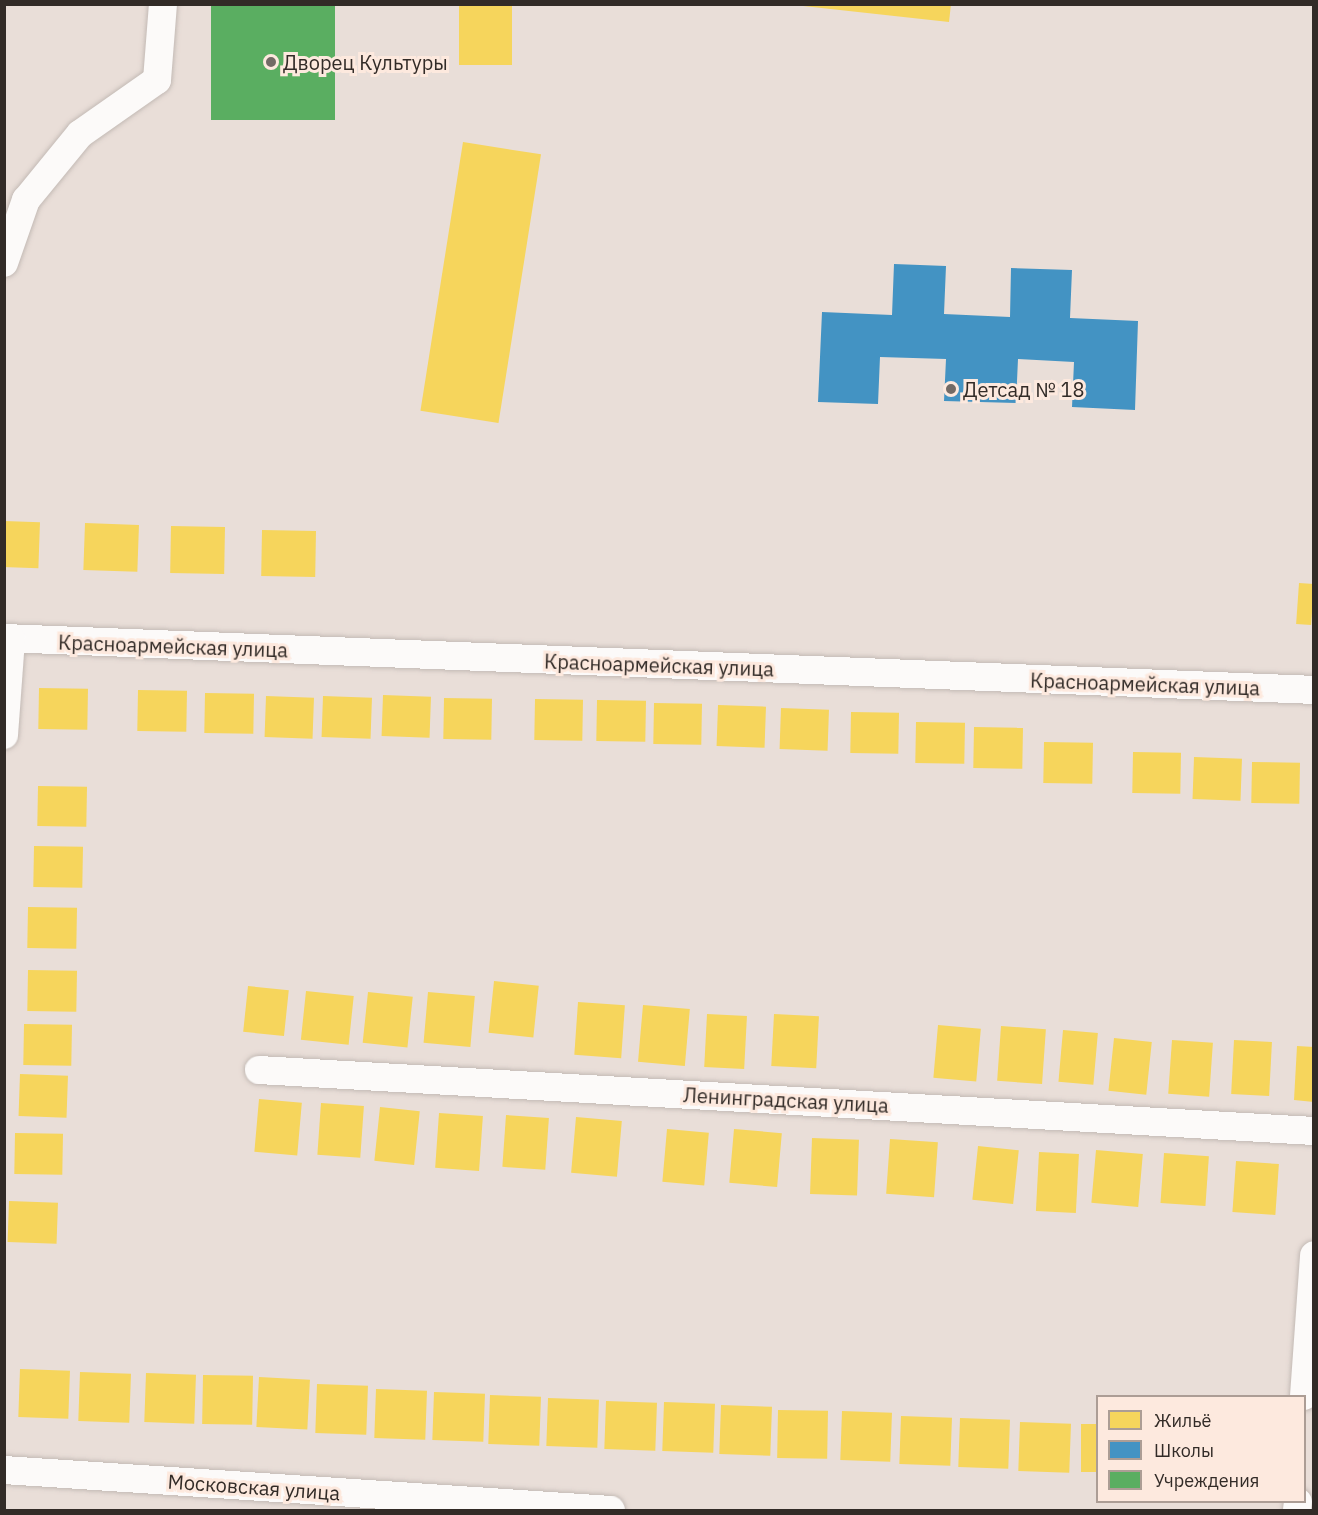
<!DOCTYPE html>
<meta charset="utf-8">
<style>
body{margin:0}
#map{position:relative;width:1318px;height:1515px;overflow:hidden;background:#e9ded8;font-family:"IBM Plex Sans",sans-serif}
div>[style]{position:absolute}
.homes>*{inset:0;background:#f6d55c;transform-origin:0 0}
.schools>*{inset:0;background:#4393c3}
.public>*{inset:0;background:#5aae61;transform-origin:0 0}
.roads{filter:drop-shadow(0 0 2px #c3bab5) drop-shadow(0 0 2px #c3bab5)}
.minor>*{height:28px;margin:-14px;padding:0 14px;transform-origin:14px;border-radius:14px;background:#fcfaf9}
.dots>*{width:16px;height:16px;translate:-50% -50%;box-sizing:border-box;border:3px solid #fde9de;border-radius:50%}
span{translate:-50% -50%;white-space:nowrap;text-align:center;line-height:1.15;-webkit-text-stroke:6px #fde9de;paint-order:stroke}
.poi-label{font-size:20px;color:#322b27}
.left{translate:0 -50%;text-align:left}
.street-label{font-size:20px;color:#322b27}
.frame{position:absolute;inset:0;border:6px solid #322b27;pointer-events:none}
.legend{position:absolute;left:1096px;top:1395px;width:210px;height:108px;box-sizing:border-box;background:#fde9de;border:2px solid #ac9d95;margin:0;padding:8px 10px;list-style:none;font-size:18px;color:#322b27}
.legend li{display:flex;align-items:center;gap:12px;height:30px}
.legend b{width:30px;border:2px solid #ac9d95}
</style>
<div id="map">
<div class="homes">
<i style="left:459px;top:4px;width:53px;height:61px"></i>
<i style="clip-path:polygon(785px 4px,951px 4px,949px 22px)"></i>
<i style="left:463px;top:142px;width:79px;height:272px;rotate:9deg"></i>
<i style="left:4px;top:521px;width:36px;height:46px;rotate:2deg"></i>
<i style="left:85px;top:523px;width:54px;height:47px;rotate:2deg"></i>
<i style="left:171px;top:526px;width:54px;height:47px;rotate:1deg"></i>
<i style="left:262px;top:530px;width:54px;height:46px;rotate:1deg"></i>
<i style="left:1299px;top:583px;width:15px;height:41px;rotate:4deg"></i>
<i style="left:39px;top:688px;width:49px;height:41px;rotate:1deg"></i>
<i style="left:138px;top:690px;width:49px;height:41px;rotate:1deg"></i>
<i style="left:205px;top:693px;width:49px;height:40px;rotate:1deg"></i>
<i style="left:383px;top:695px;width:48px;height:41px;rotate:2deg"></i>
<i style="left:266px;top:696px;width:48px;height:41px;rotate:2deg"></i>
<i style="left:323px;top:696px;width:49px;height:41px;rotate:2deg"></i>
<i style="left:444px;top:698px;width:48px;height:41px;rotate:1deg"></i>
<i style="left:535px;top:699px;width:48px;height:41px;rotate:1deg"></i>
<i style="left:597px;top:700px;width:49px;height:41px;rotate:1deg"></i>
<i style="left:654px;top:703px;width:48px;height:41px;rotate:1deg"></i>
<i style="left:718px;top:705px;width:48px;height:41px;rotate:2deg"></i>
<i style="left:781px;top:708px;width:48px;height:41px;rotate:2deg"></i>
<i style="left:851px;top:712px;width:48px;height:41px;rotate:1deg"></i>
<i style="left:916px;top:722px;width:49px;height:41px;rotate:1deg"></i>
<i style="left:974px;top:727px;width:49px;height:41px;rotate:1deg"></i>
<i style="left:1044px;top:742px;width:49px;height:41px;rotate:1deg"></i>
<i style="left:1133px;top:752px;width:48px;height:41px;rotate:1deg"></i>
<i style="left:1194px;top:757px;width:48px;height:42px;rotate:2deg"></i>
<i style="left:1252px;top:762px;width:48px;height:41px;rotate:1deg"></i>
<i style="left:38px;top:786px;width:49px;height:40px;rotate:1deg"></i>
<i style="left:34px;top:846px;width:49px;height:41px;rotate:1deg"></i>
<i style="left:28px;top:907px;width:49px;height:41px;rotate:1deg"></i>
<i style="left:28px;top:970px;width:49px;height:41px;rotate:1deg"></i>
<i style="left:494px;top:981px;width:45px;height:52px;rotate:6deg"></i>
<i style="left:248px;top:986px;width:41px;height:46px;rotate:6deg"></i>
<i style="left:306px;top:991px;width:48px;height:49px;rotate:6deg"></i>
<i style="left:368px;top:992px;width:45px;height:51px;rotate:6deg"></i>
<i style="left:428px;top:992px;width:47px;height:51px;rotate:5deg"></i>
<i style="left:578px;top:1002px;width:47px;height:53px;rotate:4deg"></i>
<i style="left:643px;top:1005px;width:47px;height:57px;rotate:5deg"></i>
<i style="left:707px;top:1014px;width:40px;height:53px;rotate:3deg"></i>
<i style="left:774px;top:1014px;width:45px;height:52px;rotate:3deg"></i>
<i style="left:24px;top:1024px;width:48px;height:41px;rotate:1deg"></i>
<i style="left:938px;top:1025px;width:43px;height:53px;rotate:5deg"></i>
<i style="left:1001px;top:1026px;width:45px;height:55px;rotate:4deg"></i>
<i style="left:1063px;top:1030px;width:35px;height:52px;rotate:5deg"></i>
<i style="left:1114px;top:1038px;width:38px;height:53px;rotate:6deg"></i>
<i style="left:1172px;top:1040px;width:41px;height:54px;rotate:4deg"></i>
<i style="left:1234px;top:1040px;width:38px;height:54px;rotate:3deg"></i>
<i style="clip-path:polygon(1297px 1046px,1314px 1047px,1314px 1102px,1294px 1100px)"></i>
<i style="left:20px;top:1074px;width:48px;height:42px;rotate:2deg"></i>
<i style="left:259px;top:1099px;width:43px;height:53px;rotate:5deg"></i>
<i style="left:321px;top:1103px;width:43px;height:52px;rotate:4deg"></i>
<i style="left:380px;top:1107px;width:40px;height:54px;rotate:6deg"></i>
<i style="left:439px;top:1113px;width:44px;height:55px;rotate:4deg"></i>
<i style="left:506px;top:1115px;width:43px;height:52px;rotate:4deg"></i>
<i style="left:576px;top:1117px;width:46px;height:56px;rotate:5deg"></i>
<i style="left:667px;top:1129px;width:42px;height:53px;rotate:5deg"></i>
<i style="left:734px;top:1129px;width:48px;height:54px;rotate:5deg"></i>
<i style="left:15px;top:1133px;width:48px;height:41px;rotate:1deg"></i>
<i style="left:812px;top:1138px;width:47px;height:56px;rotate:2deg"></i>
<i style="left:890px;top:1139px;width:48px;height:55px;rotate:4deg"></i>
<i style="left:978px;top:1146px;width:41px;height:54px;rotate:6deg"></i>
<i style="left:1096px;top:1150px;width:47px;height:53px;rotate:5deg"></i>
<i style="left:1039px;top:1152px;width:40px;height:59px;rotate:3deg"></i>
<i style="left:1164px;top:1153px;width:45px;height:50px;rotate:4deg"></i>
<i style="left:1236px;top:1161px;width:43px;height:51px;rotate:4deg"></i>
<i style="left:9px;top:1201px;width:49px;height:41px;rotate:2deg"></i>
<i style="left:20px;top:1369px;width:50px;height:48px;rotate:2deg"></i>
<i style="left:80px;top:1372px;width:51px;height:49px;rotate:2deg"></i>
<i style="left:146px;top:1373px;width:50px;height:49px;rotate:2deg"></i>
<i style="left:203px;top:1375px;width:50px;height:49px;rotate:1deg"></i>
<i style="left:259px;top:1377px;width:51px;height:50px;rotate:3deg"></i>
<i style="left:317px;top:1384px;width:51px;height:49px;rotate:2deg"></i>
<i style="left:376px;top:1389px;width:51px;height:49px;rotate:2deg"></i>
<i style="left:434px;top:1392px;width:51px;height:48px;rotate:2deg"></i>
<i style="left:490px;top:1395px;width:51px;height:49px;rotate:2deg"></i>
<i style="left:548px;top:1398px;width:51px;height:48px;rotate:2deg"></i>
<i style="left:606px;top:1401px;width:51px;height:48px;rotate:2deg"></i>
<i style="left:664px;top:1402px;width:51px;height:49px;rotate:2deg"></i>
<i style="left:721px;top:1405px;width:51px;height:49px;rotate:2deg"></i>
<i style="left:778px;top:1410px;width:50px;height:48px;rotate:1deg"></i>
<i style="left:842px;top:1411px;width:50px;height:49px;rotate:2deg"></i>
<i style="left:901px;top:1416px;width:51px;height:48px;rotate:2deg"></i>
<i style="left:960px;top:1418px;width:50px;height:49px;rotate:2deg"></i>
<i style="left:1020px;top:1422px;width:51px;height:49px;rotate:2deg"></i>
<i style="left:1081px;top:1424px;width:17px;height:48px"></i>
</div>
<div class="schools">
<i style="clip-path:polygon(894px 264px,946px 266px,944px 314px,1010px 317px,1011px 268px,1072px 270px,1070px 318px,1138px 321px,1135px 410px,1072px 407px,1074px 362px,1018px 359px,1016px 403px,944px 401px,946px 359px,880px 357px,878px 404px,818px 402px,822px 312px,892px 315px)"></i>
</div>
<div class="public">
<i style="left:211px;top:4px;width:124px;height:116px"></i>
</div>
<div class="roads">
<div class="minor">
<i style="left:4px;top:263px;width:67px;rotate:-70.8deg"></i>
<i style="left:26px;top:200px;width:85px;rotate:-50.7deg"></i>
<i style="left:80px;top:134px;width:94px;rotate:-35deg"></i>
<i style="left:157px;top:80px;width:76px;rotate:-85.5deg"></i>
<i style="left:4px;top:638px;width:1311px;rotate:2.27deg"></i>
<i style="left:4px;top:735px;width:96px;rotate:-85.8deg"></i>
<i style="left:259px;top:1070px;width:1057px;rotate:3.31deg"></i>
<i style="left:1304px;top:1396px;width:141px;rotate:-85.9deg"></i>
<i style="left:4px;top:1470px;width:608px;rotate:3.77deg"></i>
<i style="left:1297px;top:1510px;width:8px;rotate:-83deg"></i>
</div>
</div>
<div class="dots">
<i style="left:271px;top:62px;background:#726a65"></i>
<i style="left:951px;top:389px;background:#726a65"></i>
</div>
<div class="poi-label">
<span class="left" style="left:283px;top:62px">Дворец Культуры</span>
<span class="left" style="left:963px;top:389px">Детсад № 18</span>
</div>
<div class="street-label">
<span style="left:173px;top:646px;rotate:2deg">Красноармейская улица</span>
<span style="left:659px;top:665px;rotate:2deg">Красноармейская улица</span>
<span style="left:1145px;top:684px;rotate:2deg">Красноармейская улица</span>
<span style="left:786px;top:1100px;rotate:3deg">Ленинградская улица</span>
<span style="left:254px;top:1487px;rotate:4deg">Московская улица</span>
</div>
<div class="frame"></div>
<ul class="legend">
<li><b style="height:16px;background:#f6d55c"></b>Жильё</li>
<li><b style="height:16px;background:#4393c3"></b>Школы</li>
<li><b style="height:16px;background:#5aae61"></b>Учреждения</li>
</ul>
</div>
